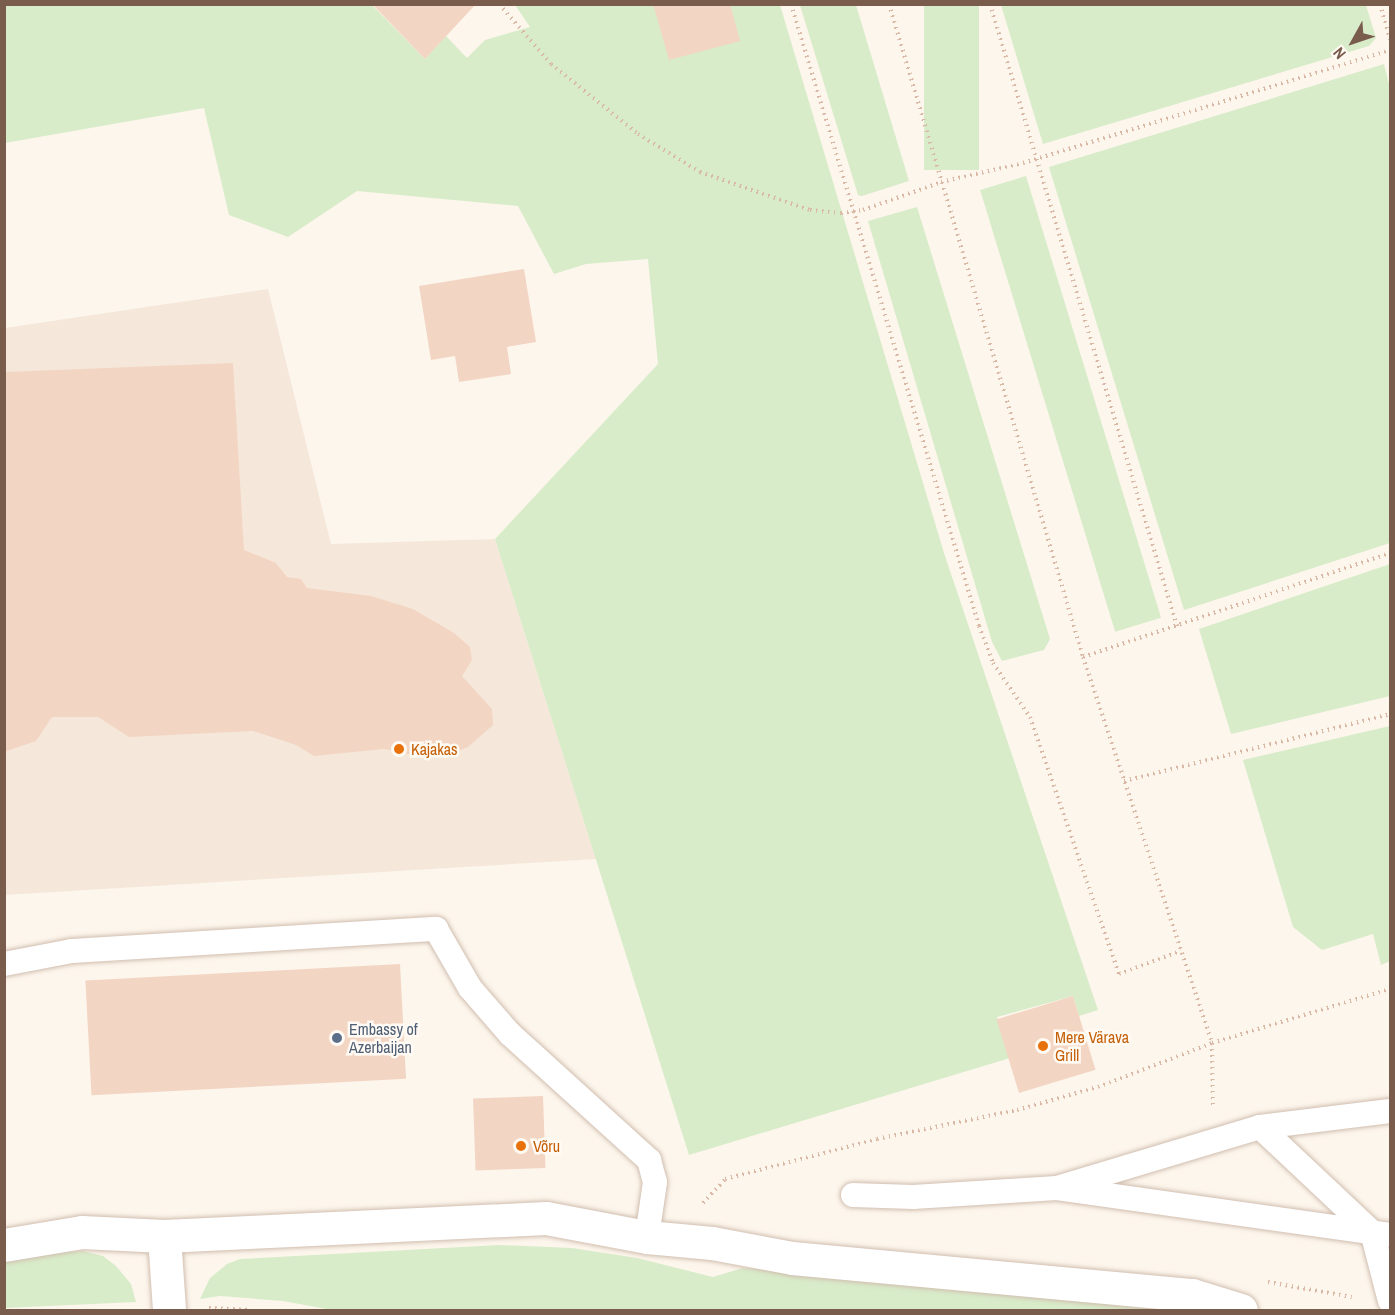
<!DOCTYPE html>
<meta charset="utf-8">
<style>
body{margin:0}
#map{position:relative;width:1395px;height:1315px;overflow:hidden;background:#fdf6ec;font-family:"Archivo Narrow",sans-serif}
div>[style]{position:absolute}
.residential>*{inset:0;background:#f5e8da}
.green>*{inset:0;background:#d8ecc9;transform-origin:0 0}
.building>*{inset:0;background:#f3d5c3;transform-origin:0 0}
.path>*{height:4px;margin-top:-2px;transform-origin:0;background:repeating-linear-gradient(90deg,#d9b8a5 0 1.5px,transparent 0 6px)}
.roads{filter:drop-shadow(0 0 2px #d1beb0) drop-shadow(0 0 2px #d1beb0)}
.lane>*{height:24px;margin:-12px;padding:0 12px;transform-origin:12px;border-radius:12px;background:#fff}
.street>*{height:33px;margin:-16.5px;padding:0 16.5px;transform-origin:16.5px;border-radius:16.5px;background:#fff}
.dots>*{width:16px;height:16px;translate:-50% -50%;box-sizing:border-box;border:3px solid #fffaf3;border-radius:50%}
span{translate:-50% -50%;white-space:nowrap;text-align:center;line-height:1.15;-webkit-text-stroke:5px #fffaf3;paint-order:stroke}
.food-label{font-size:16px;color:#c56008}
.left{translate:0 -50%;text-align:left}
.service-label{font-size:16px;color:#4e5e75}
.frame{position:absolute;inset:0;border:6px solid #7a5c4d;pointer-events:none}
.north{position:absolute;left:1323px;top:12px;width:60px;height:60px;-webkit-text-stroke:4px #fffaf3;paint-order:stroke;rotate:230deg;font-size:16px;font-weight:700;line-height:24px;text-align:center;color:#7a5c4d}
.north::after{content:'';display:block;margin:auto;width:21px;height:27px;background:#7a5c4d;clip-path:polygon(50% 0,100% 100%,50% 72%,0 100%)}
</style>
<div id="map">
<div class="residential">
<i style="clip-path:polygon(268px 289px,331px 544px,495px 539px,596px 859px,5px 895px,5px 328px)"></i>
</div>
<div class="green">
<i style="clip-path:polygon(5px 5px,372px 5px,425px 59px,446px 36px,467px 58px,485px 40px,530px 27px,515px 5px,780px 5px,944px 553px,1098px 1010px,1079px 1016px,1073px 996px,997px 1017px,1010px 1058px,689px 1155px,495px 539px,658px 364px,648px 259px,586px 264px,554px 274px,518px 206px,357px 191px,288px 237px,229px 215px,204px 108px,5px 143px)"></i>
<i style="clip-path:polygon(800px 5px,856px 5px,909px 181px,862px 196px,858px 195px)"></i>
<i style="left:924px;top:5px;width:55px;height:165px"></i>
<i style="clip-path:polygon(1001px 5px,1366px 5px,1376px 38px,1369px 46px,1043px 144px)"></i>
<i style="clip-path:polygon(1384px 64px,1390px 88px,1390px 543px,1184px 610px,1049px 167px)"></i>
<i style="left:1026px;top:176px;width:462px;height:48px;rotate:73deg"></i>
<i style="clip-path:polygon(917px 207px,1050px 639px,1044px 650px,1002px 661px,992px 642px,868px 221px)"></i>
<i style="clip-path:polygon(1390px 564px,1390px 696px,1231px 734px,1199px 629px)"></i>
<i style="clip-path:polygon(1390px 726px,1390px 961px,1381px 965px,1373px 934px,1322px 950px,1293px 927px,1243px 760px)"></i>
<i style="clip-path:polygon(499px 1245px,572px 1248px,637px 1258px,713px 1277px,743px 1268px,1178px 1309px,332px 1310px,283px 1301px,220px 1296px,200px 1299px,210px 1278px,227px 1264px,240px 1259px)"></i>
<i style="clip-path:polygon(83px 1251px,103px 1256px,116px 1266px,131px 1284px,136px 1302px,5px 1308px,4px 1260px,40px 1253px)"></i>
</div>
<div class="building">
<i style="clip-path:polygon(372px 4px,476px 4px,425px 59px)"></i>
<i style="clip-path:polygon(653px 4px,730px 4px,740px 41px,669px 60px)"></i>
<i style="clip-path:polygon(524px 269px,536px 342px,507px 347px,511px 374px,459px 382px,455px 356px,431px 360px,419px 286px)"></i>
<i style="clip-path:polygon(233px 363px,244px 550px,276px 563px,287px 577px,301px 579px,307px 588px,371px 596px,413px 609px,454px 633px,470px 647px,472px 660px,462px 676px,492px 709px,493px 725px,468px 747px,446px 756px,423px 757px,384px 749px,314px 756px,296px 745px,253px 731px,129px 737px,98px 717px,52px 717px,36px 741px,4px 752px,4px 372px)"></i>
<i style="left:400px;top:964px;width:115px;height:315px;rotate:87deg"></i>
<i style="left:1073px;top:996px;width:77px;height:80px;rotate:73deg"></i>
<i style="left:543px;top:1096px;width:72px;height:70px;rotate:88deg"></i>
</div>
<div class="path">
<i style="left:499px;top:4px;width:79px;rotate:49.1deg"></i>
<i style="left:551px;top:64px;width:112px;rotate:38.8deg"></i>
<i style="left:638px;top:134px;width:73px;rotate:31.5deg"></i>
<i style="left:700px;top:172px;width:116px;rotate:19.1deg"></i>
<i style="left:810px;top:210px;width:31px;rotate:6deg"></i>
<i style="left:841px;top:213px;width:22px;rotate:-8deg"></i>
<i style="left:863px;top:210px;width:83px;rotate:-19.7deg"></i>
<i style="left:941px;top:182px;width:84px;rotate:-13deg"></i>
<i style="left:1023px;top:163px;width:384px;rotate:-17.1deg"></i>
<i style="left:791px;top:4px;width:650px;rotate:73.18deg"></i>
<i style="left:979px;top:626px;width:40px;rotate:69deg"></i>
<i style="left:993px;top:663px;width:65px;rotate:55.6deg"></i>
<i style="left:1030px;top:717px;width:272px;rotate:70.9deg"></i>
<i style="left:1119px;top:974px;width:66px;rotate:-20.4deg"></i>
<i style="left:889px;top:4px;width:681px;rotate:73.45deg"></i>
<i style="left:1083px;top:657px;width:407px;rotate:71.5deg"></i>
<i style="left:1212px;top:1043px;width:186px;rotate:-16.9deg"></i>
<i style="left:990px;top:4px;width:650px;rotate:73.27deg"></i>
<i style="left:1380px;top:4px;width:37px;rotate:74deg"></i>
<i style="left:1083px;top:657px;width:324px;rotate:-18.7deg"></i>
<i style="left:1124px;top:781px;width:274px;rotate:-14.1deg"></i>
<i style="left:703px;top:1203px;width:33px;rotate:-47deg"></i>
<i style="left:725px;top:1179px;width:157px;rotate:-14.7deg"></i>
<i style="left:877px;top:1139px;width:143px;rotate:-11.7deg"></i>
<i style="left:1017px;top:1110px;width:84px;rotate:-15.9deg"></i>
<i style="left:1098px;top:1087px;width:122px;rotate:-21.1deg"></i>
<i style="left:1212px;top:1043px;width:63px;rotate:89.1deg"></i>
<i style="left:1268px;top:1282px;width:85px;rotate:10.1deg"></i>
<i style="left:209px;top:1308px;width:41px;rotate:2.8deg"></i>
</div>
<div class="roads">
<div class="lane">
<i style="left:4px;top:964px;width:69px;rotate:-10.8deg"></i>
<i style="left:72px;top:951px;width:365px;rotate:-3.5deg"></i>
<i style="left:436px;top:929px;width:68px;rotate:60deg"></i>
<i style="left:470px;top:988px;width:61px;rotate:49deg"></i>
<i style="left:510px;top:1034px;width:188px;rotate:42.2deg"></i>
<i style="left:649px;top:1160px;width:23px;rotate:75deg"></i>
<i style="left:655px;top:1182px;width:56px;rotate:98.3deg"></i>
<i style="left:1390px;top:1111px;width:131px;rotate:173deg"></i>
<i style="left:1260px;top:1127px;width:154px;rotate:43.2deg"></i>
<i style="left:1372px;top:1232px;width:71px;rotate:75.4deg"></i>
<i style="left:1260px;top:1127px;width:212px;rotate:163.3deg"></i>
<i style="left:1057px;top:1188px;width:336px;rotate:8deg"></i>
<i style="left:853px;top:1195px;width:60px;rotate:1.9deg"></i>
<i style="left:913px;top:1197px;width:144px;rotate:-3.6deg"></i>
</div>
<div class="street">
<i style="left:164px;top:1236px;width:74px;rotate:86.1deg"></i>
<i style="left:4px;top:1245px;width:79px;rotate:-9.5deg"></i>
<i style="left:82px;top:1232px;width:82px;rotate:2.8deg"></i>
<i style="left:164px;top:1236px;width:382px;rotate:-2.7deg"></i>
<i style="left:546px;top:1218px;width:103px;rotate:10.7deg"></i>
<i style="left:647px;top:1237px;width:65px;rotate:5.3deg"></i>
<i style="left:712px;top:1243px;width:81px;rotate:10.6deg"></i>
<i style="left:792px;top:1258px;width:402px;rotate:5.3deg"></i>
<i style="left:1192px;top:1295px;width:51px;rotate:17deg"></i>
</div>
</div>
<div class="dots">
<i style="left:399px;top:749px;background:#e8710a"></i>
<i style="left:337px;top:1038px;background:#5c6f8a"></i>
<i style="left:1043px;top:1046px;background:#e8710a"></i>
<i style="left:521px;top:1146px;background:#e8710a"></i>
</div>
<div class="food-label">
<span class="left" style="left:411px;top:749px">Kajakas</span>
<span class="left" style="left:1055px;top:1046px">Mere Värava<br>Grill</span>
<span class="left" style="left:533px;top:1146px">Võru</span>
</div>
<div class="service-label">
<span class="left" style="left:349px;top:1038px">Embassy of<br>Azerbaijan</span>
</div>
<div class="frame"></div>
<div class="north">N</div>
</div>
